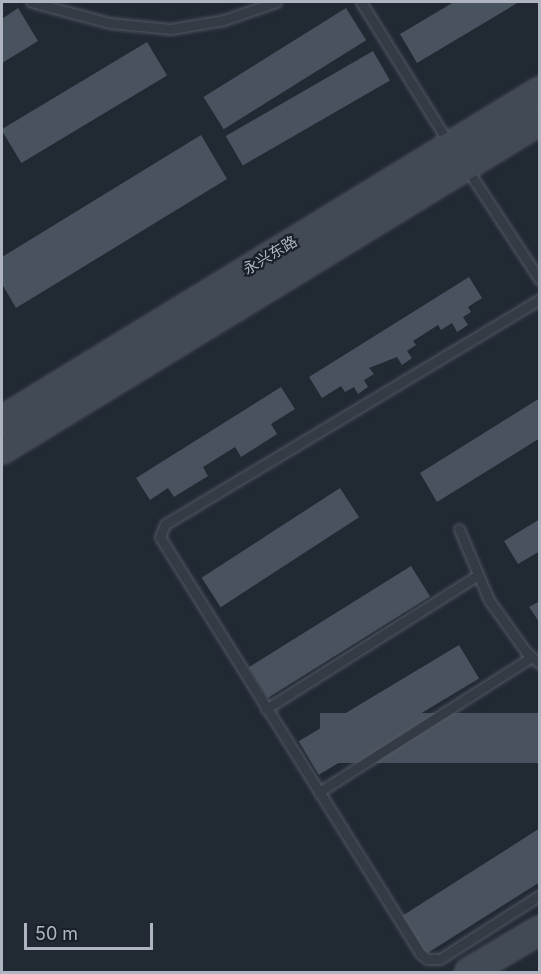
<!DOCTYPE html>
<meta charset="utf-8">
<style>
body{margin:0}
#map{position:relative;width:541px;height:974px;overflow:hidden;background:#212933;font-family:Inter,"Noto Sans SC",sans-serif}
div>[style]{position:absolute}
.building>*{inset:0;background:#49535f;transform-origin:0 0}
.roads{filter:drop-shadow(0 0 2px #515862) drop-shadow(0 0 2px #515862)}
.lane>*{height:9px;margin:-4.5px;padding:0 4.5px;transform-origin:4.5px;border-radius:4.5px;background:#343b44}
.secondary>*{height:26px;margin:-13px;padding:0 13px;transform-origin:13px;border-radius:13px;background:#424a56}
span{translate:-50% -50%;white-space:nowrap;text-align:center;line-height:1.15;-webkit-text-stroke:4.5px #192028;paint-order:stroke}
.street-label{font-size:15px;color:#aeb5c1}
.frame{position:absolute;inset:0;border:3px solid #aeb5c1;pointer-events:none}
.scale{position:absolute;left:24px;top:923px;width:129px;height:27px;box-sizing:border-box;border:3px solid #aeb5c1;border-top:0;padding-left:8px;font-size:18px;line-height:21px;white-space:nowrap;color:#aeb5c1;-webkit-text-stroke:4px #192028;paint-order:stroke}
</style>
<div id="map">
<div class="building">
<i style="clip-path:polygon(454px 2px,519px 2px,417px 63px,400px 34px)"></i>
<i style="clip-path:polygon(18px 8px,38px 41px,2px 63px,2px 19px)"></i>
<i style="left:346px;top:8px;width:38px;height:168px;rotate:58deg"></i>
<i style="left:147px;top:42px;width:39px;height:170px;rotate:59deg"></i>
<i style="left:373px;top:51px;width:34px;height:170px;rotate:60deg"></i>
<i style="clip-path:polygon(201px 135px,227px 179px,16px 308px,2px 284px,2px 257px)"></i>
<i style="clip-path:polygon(469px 277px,482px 298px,468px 307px,471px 312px,463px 317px,468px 325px,457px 332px,452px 323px,441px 330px,438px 325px,413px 341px,416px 345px,407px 351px,412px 358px,402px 365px,397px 357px,369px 368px,374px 374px,364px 380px,368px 387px,358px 394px,354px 387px,345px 392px,341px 386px,322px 398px,309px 377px)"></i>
<i style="clip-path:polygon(281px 387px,295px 409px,271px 424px,277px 434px,241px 457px,235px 447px,203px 467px,208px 476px,174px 497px,168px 488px,150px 500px,136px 478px)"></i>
<i style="clip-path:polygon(540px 398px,540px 438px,437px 502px,420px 473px)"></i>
<i style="left:340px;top:488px;width:35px;height:165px;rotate:57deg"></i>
<i style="clip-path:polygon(540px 519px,540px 551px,518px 564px,504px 541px)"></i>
<i style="left:411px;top:566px;width:36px;height:191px;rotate:58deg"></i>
<i style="clip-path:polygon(540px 601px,540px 623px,529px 607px)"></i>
<i style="left:459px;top:645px;width:39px;height:187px;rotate:59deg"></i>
<i style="left:540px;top:713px;width:50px;height:220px;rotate:90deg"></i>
<i style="clip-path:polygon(540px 828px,540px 882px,426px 954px,402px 916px)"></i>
</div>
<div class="roads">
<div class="lane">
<i style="left:31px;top:2px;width:82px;rotate:14.9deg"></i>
<i style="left:110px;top:23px;width:61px;rotate:5.6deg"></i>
<i style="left:171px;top:29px;width:54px;rotate:-9.6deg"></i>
<i style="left:224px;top:20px;width:55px;rotate:-19.1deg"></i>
<i style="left:361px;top:2px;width:168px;rotate:58.1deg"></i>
<i style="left:467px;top:169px;width:133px;rotate:56.7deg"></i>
<i style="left:540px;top:299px;width:437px;rotate:149deg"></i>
<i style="left:165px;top:524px;width:14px;rotate:111deg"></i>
<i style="left:160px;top:537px;width:492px;rotate:58deg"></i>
<i style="left:421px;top:954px;width:8px;rotate:40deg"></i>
<i style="left:427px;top:959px;width:13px"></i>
<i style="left:440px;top:959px;width:119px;rotate:-32.6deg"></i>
<i style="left:459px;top:529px;width:77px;rotate:67.1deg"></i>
<i style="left:489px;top:600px;width:65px;rotate:54.4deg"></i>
<i style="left:527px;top:653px;width:17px;rotate:40deg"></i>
<i style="left:266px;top:709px;width:249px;rotate:-32.3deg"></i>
<i style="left:319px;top:792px;width:252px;rotate:-32.4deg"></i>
</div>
<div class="secondary">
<i style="left:2px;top:420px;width:631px;rotate:-31.45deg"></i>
<i style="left:2px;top:450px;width:631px;rotate:-31.45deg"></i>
<i style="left:469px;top:972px;width:82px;rotate:-30.6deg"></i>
</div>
</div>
<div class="street-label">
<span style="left:270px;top:255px;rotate:-31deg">永兴东路</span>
</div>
<div class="frame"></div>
<div class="scale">50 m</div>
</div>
